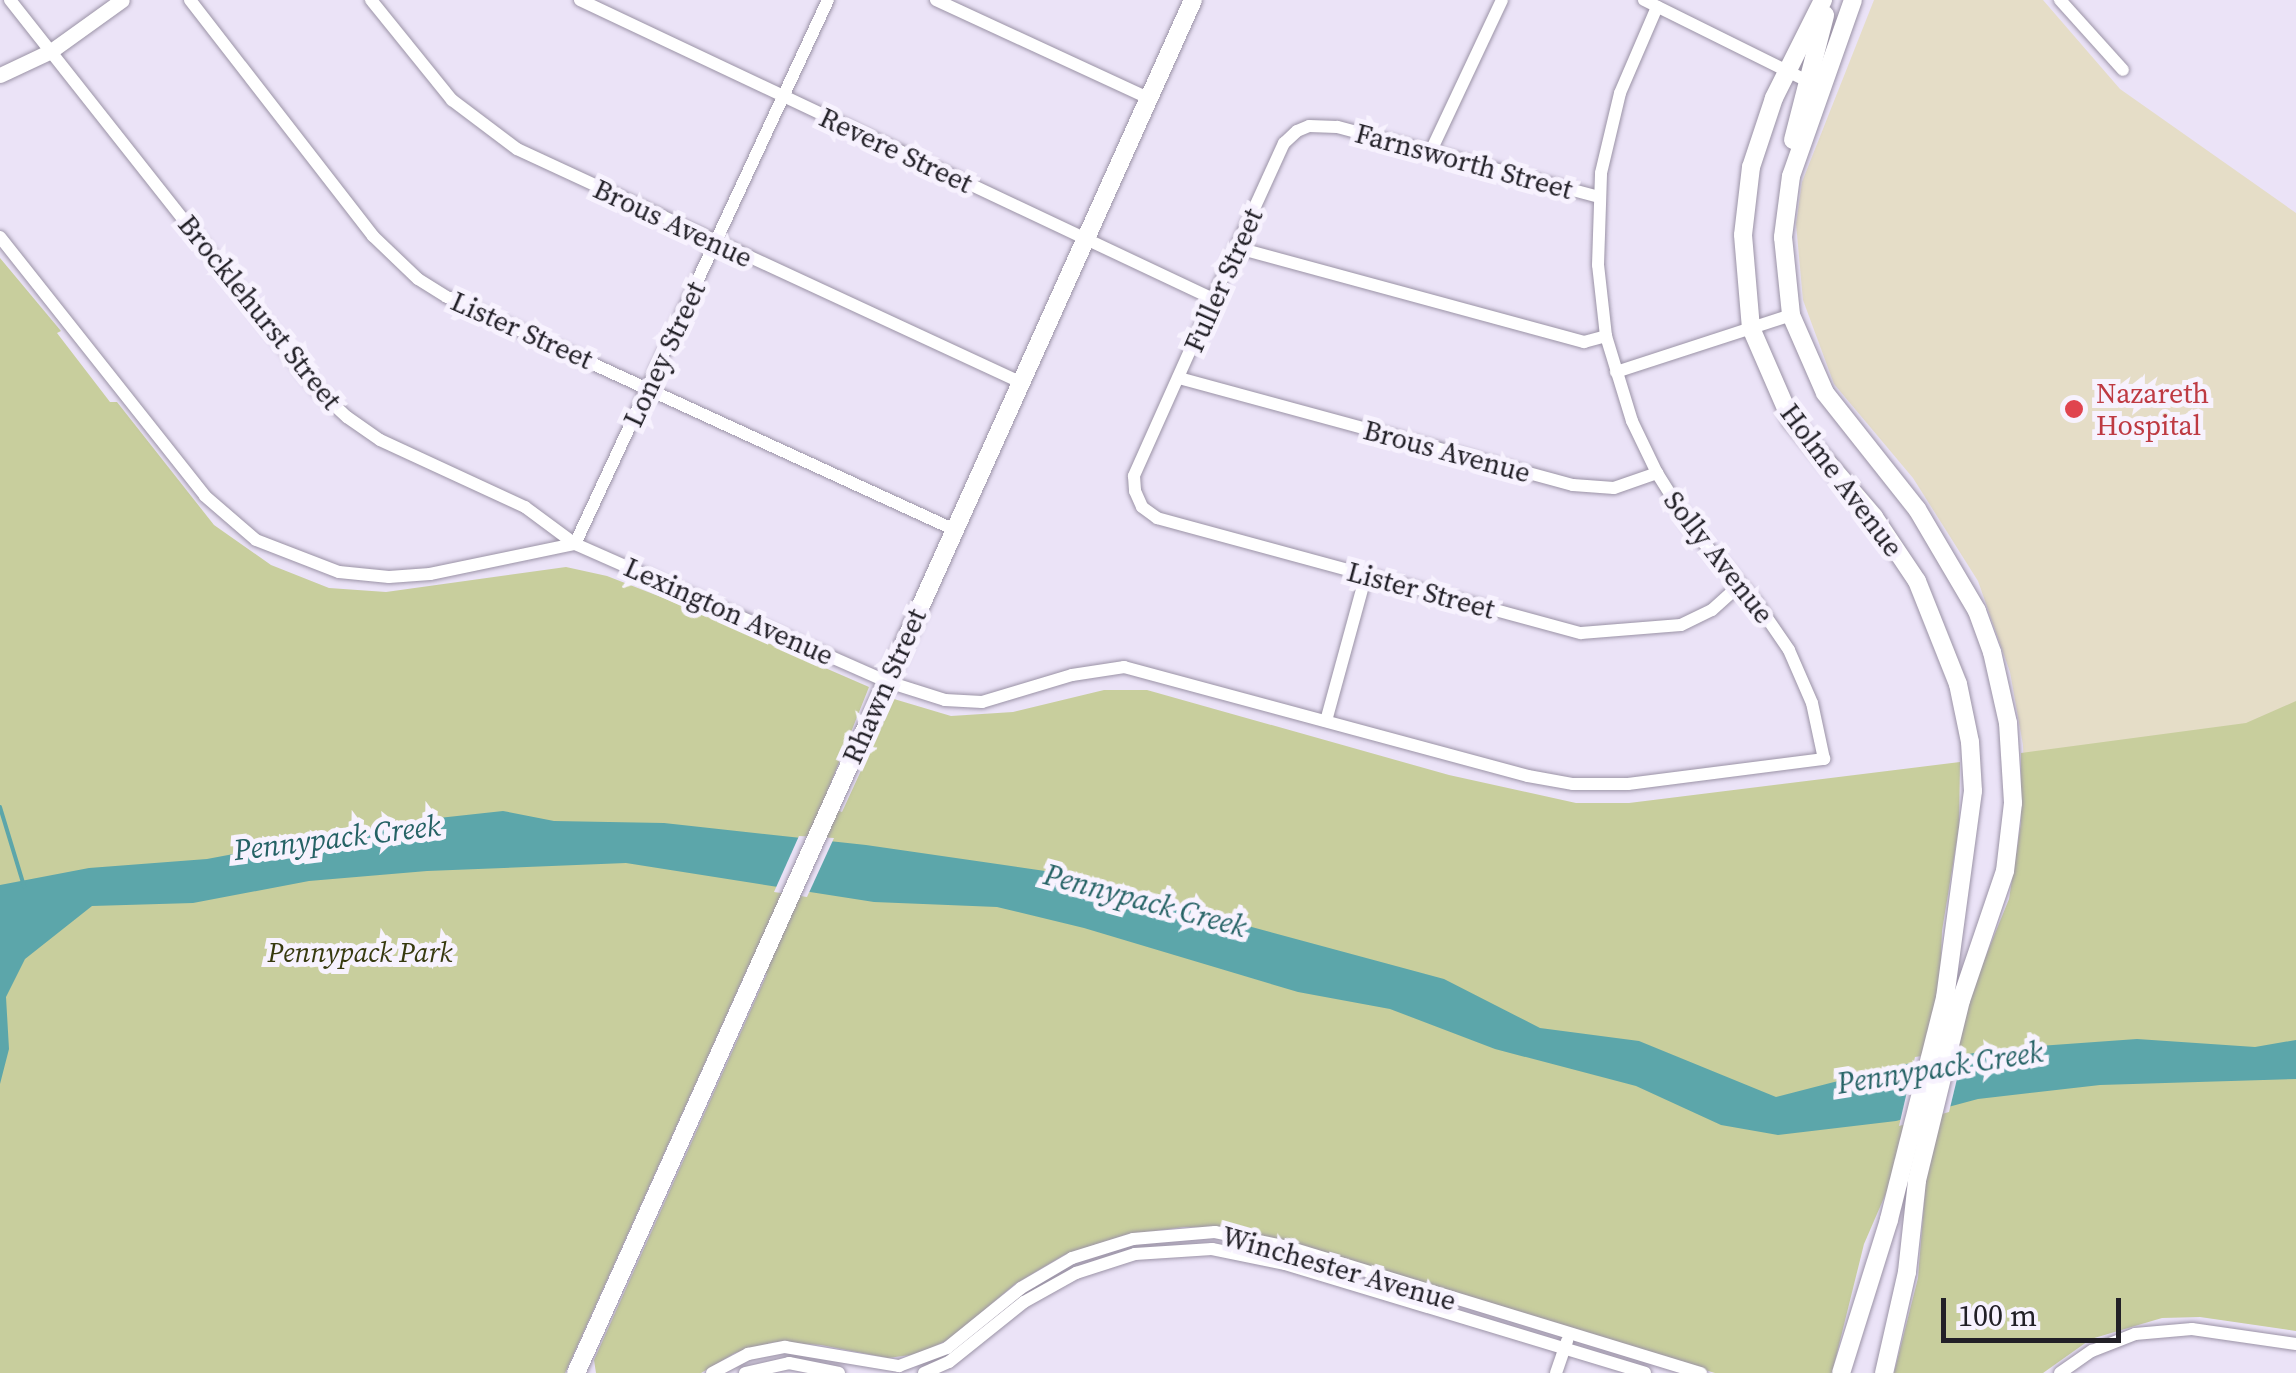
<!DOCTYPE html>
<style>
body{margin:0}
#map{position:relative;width:2296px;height:1373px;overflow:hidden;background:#ebe3f7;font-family:"Source Serif 4",serif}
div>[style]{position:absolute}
.medical>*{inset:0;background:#e5ddc7}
.green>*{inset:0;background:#c8ce9d}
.water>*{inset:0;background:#5ca6aa}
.pier>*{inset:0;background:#ebe3f7}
.stream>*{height:4px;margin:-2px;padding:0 2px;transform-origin:2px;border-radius:2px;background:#5ca6aa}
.roads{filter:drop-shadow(0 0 2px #9b93a6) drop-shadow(0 0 2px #9b93a6)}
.minor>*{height:12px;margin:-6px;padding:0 6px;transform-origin:6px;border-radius:6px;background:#fff}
.tertiary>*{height:15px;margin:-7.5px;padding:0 7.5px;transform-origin:7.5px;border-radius:7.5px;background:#fff}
.secondary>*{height:18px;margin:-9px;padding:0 9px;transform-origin:9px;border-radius:9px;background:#fff}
.dots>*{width:28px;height:28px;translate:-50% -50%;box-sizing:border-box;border:5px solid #f7f2fe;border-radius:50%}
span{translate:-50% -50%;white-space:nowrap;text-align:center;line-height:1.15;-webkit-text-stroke:10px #f7f2fe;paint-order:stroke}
.street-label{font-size:28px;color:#222027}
.health-label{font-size:28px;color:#be3a42}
.left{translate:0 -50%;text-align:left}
.park-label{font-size:28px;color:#373a0f;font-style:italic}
.water-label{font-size:30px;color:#256265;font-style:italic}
.scale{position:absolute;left:1941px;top:1298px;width:180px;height:45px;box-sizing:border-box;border:5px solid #222027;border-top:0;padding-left:12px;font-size:30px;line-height:35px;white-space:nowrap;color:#222027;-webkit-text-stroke:8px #f7f2fe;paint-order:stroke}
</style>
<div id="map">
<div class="medical">
<i style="clip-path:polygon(1874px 0,2043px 0,2120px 89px,2296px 213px,2296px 751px,2025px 799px,2023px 745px,2010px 672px,1978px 581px,1913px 478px,1834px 384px,1803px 300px,1796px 224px,1802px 182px)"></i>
</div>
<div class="green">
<i style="clip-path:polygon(0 258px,61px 331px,57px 333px,110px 402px,117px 402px,214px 525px,271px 565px,329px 588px,386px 592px,566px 567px,607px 576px,666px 599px,869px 687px,822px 805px,842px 812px,894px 699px,951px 716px,1013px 712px,1104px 690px,1147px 690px,1449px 775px,1576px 803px,1629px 803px,1960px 762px,1959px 827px,1942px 931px,1940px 981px,1970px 995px,2009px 899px,2021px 823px,2021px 753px,2246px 723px,2296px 701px,2296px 1331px,2200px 1317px,2162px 1318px,2091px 1339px,2043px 1373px,1894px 1373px,1918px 1278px,1925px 1191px,1896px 1170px,1864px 1244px,1832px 1373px,1715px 1373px,1282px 1241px,1228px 1228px,1184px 1227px,1125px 1235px,1064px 1255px,1015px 1284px,950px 1339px,918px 1354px,888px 1358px,821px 1345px,775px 1342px,735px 1353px,701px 1373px,596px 1373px,594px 1360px,767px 974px,749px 965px,565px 1373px,0 1373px)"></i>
</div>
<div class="water">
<i style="clip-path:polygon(503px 811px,554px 821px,664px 823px,866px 845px,1045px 871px,1444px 979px,1540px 1028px,1639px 1041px,1776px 1097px,1900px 1065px,1999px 1049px,2137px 1039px,2255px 1047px,2296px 1040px,2296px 1079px,2100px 1085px,1978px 1099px,1896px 1121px,1778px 1135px,1721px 1125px,1636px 1086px,1495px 1049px,1390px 1009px,1298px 992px,1084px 928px,997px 907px,874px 902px,626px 863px,427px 871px,309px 881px,193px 903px,92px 906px,25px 959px,6px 997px,9px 1049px,0 1084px,0 885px,89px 868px,207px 859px,402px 822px)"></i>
</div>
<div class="pier">
<i style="clip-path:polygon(799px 836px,834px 838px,807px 897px,774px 892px)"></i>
<i style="clip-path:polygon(1964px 1050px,1949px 1112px,1899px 1126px,1915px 1057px)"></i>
</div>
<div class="stream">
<i style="left:0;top:807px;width:83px;rotate:73.1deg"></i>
</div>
<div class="roads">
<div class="minor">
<i style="left:10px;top:0;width:497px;rotate:51.7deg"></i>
<i style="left:318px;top:390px;width:40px;rotate:43deg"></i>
<i style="left:347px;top:417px;width:40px;rotate:34.9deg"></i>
<i style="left:380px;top:440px;width:160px;rotate:24.8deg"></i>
<i style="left:525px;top:507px;width:62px;rotate:36.5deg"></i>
<i style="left:575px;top:544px;width:600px;rotate:-65.06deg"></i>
<i style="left:190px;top:0;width:299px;rotate:52.2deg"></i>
<i style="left:373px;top:236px;width:62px;rotate:43.7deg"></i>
<i style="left:418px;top:279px;width:34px;rotate:32deg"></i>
<i style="left:447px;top:297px;width:559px;rotate:24.64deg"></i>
<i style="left:371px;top:0;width:129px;rotate:51deg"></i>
<i style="left:452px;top:100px;width:81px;rotate:37deg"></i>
<i style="left:517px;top:149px;width:554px;rotate:24.85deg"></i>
<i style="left:580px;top:0;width:700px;rotate:25.28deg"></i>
<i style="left:936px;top:0;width:234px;rotate:24.8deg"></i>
<i style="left:1644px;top:0;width:186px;rotate:26.4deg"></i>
<i style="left:2060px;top:0;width:94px;rotate:48deg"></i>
<i style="left:1430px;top:153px;width:169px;rotate:-64.8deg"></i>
<i style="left:1599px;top:197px;width:271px;rotate:-165deg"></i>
<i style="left:1337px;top:127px;width:28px;rotate:-178deg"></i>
<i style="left:1309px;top:126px;width:13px;rotate:157deg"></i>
<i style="left:1297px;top:131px;width:18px;rotate:137deg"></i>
<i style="left:1284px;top:143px;width:171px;rotate:114.5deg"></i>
<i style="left:1213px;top:299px;width:194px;rotate:114.1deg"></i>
<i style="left:1134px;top:476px;width:15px;rotate:86deg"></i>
<i style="left:1135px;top:491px;width:17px;rotate:66deg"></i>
<i style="left:1142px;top:507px;width:19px;rotate:36deg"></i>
<i style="left:1157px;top:518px;width:439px;rotate:15.2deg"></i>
<i style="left:1581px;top:633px;width:100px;rotate:-4.6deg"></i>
<i style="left:1681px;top:625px;width:34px;rotate:-26deg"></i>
<i style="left:1712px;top:610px;width:38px;rotate:-42deg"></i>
<i style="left:0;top:237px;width:330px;rotate:51.6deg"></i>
<i style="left:205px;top:496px;width:67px;rotate:40.8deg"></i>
<i style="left:256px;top:540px;width:89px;rotate:21.1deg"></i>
<i style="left:339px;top:572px;width:50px;rotate:5.7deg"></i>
<i style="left:389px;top:577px;width:41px;rotate:-4.2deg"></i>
<i style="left:430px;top:574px;width:148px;rotate:-11.7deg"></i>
<i style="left:575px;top:544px;width:339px;rotate:23.8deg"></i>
<i style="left:885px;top:681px;width:63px;rotate:17.6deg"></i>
<i style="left:945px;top:700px;width:37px;rotate:3deg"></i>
<i style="left:982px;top:702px;width:94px;rotate:-16.7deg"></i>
<i style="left:1072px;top:675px;width:53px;rotate:-8.7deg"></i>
<i style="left:1124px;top:667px;width:418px;rotate:15.1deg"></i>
<i style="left:1528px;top:776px;width:46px;rotate:10.1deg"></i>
<i style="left:1573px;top:784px;width:55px"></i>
<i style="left:1628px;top:784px;width:198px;rotate:-7.3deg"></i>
<i style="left:1824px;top:759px;width:57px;rotate:-102.1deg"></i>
<i style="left:1812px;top:703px;width:58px;rotate:-113.5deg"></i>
<i style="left:1789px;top:650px;width:58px;rotate:-124.5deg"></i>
<i style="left:1756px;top:602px;width:94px;rotate:-131.5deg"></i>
<i style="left:1694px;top:532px;width:70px;rotate:-122.1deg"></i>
<i style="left:1657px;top:473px;width:58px;rotate:-115.7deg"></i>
<i style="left:1632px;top:421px;width:89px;rotate:-107deg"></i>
<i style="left:1606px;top:336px;width:71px;rotate:-96.4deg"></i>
<i style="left:1598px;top:265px;width:92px;rotate:-88.1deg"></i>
<i style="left:1601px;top:173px;width:82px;rotate:-76.6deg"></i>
<i style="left:1620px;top:93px;width:94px;rotate:-66.7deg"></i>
<i style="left:1238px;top:248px;width:359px;rotate:15.2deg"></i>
<i style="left:1584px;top:342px;width:23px;rotate:-15deg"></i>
<i style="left:1616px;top:372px;width:184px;rotate:-18deg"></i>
<i style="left:1179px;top:378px;width:408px;rotate:15.2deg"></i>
<i style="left:1573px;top:485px;width:41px;rotate:4.2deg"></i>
<i style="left:1614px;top:488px;width:46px;rotate:-19.2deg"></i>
<i style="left:1326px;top:721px;width:151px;rotate:-74.7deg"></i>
<i style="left:712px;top:1373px;width:41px;rotate:-27.8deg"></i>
<i style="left:748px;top:1354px;width:38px;rotate:-11deg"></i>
<i style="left:785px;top:1347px;width:116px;rotate:9.5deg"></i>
<i style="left:899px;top:1366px;width:51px;rotate:-20.6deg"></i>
<i style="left:947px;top:1348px;width:95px;rotate:-39deg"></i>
<i style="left:1021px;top:1288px;width:59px;rotate:-30.5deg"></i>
<i style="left:1072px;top:1258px;width:64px;rotate:-17.3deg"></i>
<i style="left:1133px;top:1239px;width:82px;rotate:-4.9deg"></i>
<i style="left:1215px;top:1232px;width:75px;rotate:11.6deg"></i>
<i style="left:1288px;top:1247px;width:432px;rotate:17deg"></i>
<i style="left:745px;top:1373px;width:45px;rotate:-12.8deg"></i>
<i style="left:789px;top:1363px;width:51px;rotate:11.3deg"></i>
<i style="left:924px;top:1373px;width:27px;rotate:-24deg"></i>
<i style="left:949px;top:1362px;width:96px;rotate:-38.7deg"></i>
<i style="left:1024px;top:1302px;width:60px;rotate:-29.1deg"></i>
<i style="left:1076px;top:1273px;width:62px;rotate:-17.9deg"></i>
<i style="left:1135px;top:1254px;width:77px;rotate:-3.7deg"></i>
<i style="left:1212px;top:1249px;width:75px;rotate:11.6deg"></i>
<i style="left:1285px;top:1264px;width:376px;rotate:16.8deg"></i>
<i style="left:1556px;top:1373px;width:34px;rotate:-71deg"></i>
<i style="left:2060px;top:1373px;width:39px;rotate:-35deg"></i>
<i style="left:2092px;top:1351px;width:46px;rotate:-21.6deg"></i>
<i style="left:2135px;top:1334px;width:57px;rotate:-5deg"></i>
<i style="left:2192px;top:1329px;width:105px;rotate:8.2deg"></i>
</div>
<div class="tertiary">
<i style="left:0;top:75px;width:56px;rotate:-25.2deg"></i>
<i style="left:51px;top:51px;width:87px;rotate:-35.7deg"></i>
</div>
<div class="secondary">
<i style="left:1823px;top:0;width:110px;rotate:116.6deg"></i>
<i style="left:1774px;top:98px;width:73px;rotate:108.4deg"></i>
<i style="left:1751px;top:167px;width:68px;rotate:96.7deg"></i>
<i style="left:1743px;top:235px;width:93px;rotate:85.1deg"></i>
<i style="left:1751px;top:328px;width:100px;rotate:66.5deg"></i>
<i style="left:1791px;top:420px;width:128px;rotate:49.4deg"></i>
<i style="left:1874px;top:517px;width:77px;rotate:56.1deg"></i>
<i style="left:1917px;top:581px;width:111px;rotate:68.3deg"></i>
<i style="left:1958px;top:684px;width:59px;rotate:78.3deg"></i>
<i style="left:1970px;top:742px;width:49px;rotate:86.5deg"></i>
<i style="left:1973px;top:791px;width:209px;rotate:97.7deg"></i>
<i style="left:1945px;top:998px;width:229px;rotate:104.2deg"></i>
<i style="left:1889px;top:1220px;width:160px;rotate:107.4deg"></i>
<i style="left:1853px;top:0;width:187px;rotate:109.4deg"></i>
<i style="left:1791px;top:176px;width:62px;rotate:97.5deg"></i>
<i style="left:1783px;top:237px;width:78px;rotate:84.1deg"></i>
<i style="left:1791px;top:315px;width:85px;rotate:66.4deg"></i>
<i style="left:1825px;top:393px;width:148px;rotate:51.6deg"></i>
<i style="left:1917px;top:509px;width:118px;rotate:59.5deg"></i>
<i style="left:1977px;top:611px;width:44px;rotate:69.9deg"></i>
<i style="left:1992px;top:652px;width:73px;rotate:77.3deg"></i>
<i style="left:2008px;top:723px;width:80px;rotate:86.4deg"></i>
<i style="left:2013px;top:803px;width:68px;rotate:96.7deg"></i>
<i style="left:2005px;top:871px;width:136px;rotate:108.8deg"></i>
<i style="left:1961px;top:1000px;width:186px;rotate:103.7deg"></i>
<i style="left:1917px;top:1181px;width:92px;rotate:96.3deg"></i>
<i style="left:1907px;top:1272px;width:104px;rotate:102.8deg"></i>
<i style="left:1793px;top:140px;width:129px;rotate:-75.6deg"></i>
<i style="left:576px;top:1373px;width:1505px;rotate:-65.8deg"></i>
</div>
</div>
<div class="dots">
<i style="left:2074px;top:409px;background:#e0444e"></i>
</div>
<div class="street-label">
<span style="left:896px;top:150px;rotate:25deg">Revere Street</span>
<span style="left:1464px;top:161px;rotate:15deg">Farnsworth Street</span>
<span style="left:673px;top:223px;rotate:25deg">Brous Avenue</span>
<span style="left:1223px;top:280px;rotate:-66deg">Fuller Street</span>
<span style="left:260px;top:312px;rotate:51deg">Brocklehurst Street</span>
<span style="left:522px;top:330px;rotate:24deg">Lister Street</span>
<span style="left:664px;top:354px;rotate:-65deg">Loney Street</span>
<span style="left:1447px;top:451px;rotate:15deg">Brous Avenue</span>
<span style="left:1842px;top:480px;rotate:53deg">Holme Avenue</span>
<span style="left:1719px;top:557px;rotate:52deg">Solly Avenue</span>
<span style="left:1421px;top:590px;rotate:15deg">Lister Street</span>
<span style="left:729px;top:611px;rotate:24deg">Lexington Avenue</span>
<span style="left:884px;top:686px;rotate:-66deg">Rhawn Street</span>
<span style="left:1339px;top:1268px;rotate:16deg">Winchester Avenue</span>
</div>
<div class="health-label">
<span class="left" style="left:2096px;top:409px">Nazareth<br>Hospital</span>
</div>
<div class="park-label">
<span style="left:360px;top:952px">Pennypack Park</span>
</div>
<div class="water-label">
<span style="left:337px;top:838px;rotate:-7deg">Pennypack Creek</span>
<span style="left:1145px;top:901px;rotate:15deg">Pennypack Creek</span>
<span style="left:1940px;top:1068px;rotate:-9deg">Pennypack Creek</span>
</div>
<div class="scale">100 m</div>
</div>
